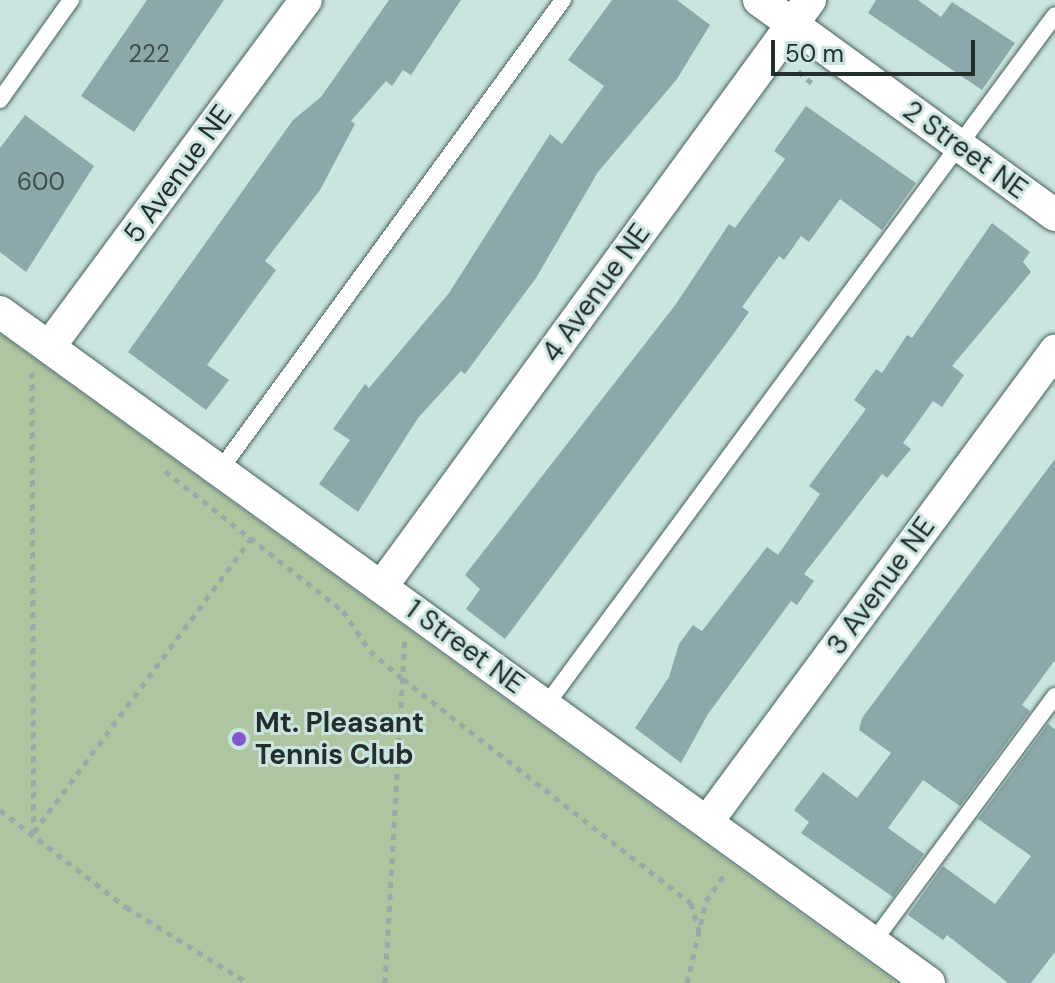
<!DOCTYPE html>
<style>
body{margin:0}
#map{position:relative;width:1055px;height:983px;overflow:hidden;background:#cae5e0;font-family:"DM Sans",sans-serif}
div>[style]{position:absolute}
.green>*{inset:0;background:#adc69f}
.building>*{inset:0;background:#8da8ab}
.path>*{height:5px;margin-top:-2.5px;transform-origin:0;background:repeating-linear-gradient(90deg,#95aba7 0 6px,transparent 0 12px)}
.roads{filter:drop-shadow(0 0 2px #485f5b) drop-shadow(0 0 2px #485f5b)}
.lane>*{height:16px;margin:-8px;padding:0 8px;transform-origin:8px;border-radius:8px;background:#fff}
.street>*{height:32px;margin:-16px;padding:0 16px;transform-origin:16px;border-radius:16px;background:#fff}
.dots>*{width:22px;height:22px;translate:-50% -50%;box-sizing:border-box;border:4px solid #cae5e0;border-radius:50%}
span{translate:-50% -50%;white-space:nowrap;text-align:center;line-height:1.15;-webkit-text-stroke:6px #cae5e0;paint-order:stroke}
.number-label{font-size:24px;color:#3e4c4c}
.number-label span{-webkit-text-stroke-width:0}
.street-label{font-size:28px;color:#242e2c}
.poi-label{font-size:28px;color:#242e2c;font-weight:700}
.left{translate:0 -50%;text-align:left}
.scale{position:absolute;left:771px;top:40px;width:204px;height:36px;box-sizing:border-box;border:4px solid #242e2c;border-top:0;padding-left:10px;font-size:24px;line-height:28px;white-space:nowrap;color:#242e2c;-webkit-text-stroke:6px #cae5e0;paint-order:stroke}
</style>
<div id="map">
<div class="green">
<i style="clip-path:polygon(0 334px,897px 983px,0 983px)"></i>
</div>
<div class="building">
<i style="clip-path:polygon(147px 0,224px 0,134px 132px,81px 96px)"></i>
<i style="clip-path:polygon(389px 0,461px 0,411px 75px,403px 70px,392px 86px,386px 81px,351px 121px,355px 124px,320px 190px,265px 261px,276px 270px,207px 365px,229px 380px,206px 410px,128px 352px,293px 120px,321px 97px)"></i>
<i style="clip-path:polygon(612px 0,677px 0,710px 25px,677px 79px,598px 172px,536px 278px,465px 374px,461px 371px,418px 418px,358px 512px,319px 484px,350px 440px,333px 429px,365px 384px,369px 388px,449px 293px,550px 134px,562px 144px,604px 86px,568px 60px)"></i>
<i style="clip-path:polygon(876px 0,918px 0,941px 17px,952px 2px,1015px 43px,982px 90px,868px 13px)"></i>
<i style="clip-path:polygon(806px 106px,916px 183px,882px 230px,840px 199px,809px 242px,801px 236px,784px 260px,779px 256px,742px 307px,749px 312px,732px 336px,505px 639px,466px 609px,480px 589px,465px 575px,676px 304px,729px 224px,735px 228px,785px 159px,774px 151px)"></i>
<i style="clip-path:polygon(25px 115px,94px 166px,26px 272px,0 252px,0 148px)"></i>
<i style="clip-path:polygon(992px 223px,1030px 252px,1023px 262px,1031px 272px,952px 366px,964px 375px,942px 407px,933px 401px,903px 443px,911px 449px,887px 478px,882px 474px,804px 574px,814px 581px,797px 605px,791px 601px,708px 714px,681px 763px,635px 728px,669px 677px,679px 644px,693px 625px,702px 631px,767px 547px,778px 555px,820px 494px,809px 486px,866px 409px,854px 400px,876px 369px,882px 373px,907px 335px,912px 338px)"></i>
<i style="clip-path:polygon(1055px 459px,1055px 660px,1022px 705px,1030px 711px,960px 806px,923px 780px,888px 828px,924px 854px,893px 897px,801px 833px,809px 822px,794px 810px,823px 772px,857px 798px,891px 753px,859px 730px,862px 718px)"></i>
<i style="clip-path:polygon(1048px 724px,1055px 729px,1055px 952px,1031px 983px,1008px 983px,947px 935px,943px 940px,908px 915px,943px 866px,995px 904px,1031px 856px,978px 819px)"></i>
</div>
<div class="path">
<i style="left:798px;top:71px;width:21px;rotate:41deg"></i>
<i style="left:32px;top:372px;width:461px;rotate:89.8deg"></i>
<i style="left:165px;top:471px;width:226px;rotate:38.2deg"></i>
<i style="left:343px;top:611px;width:48px;rotate:56deg"></i>
<i style="left:370px;top:651px;width:43px;rotate:40.3deg"></i>
<i style="left:403px;top:679px;width:365px;rotate:37.9deg"></i>
<i style="left:691px;top:903px;width:29px;rotate:74deg"></i>
<i style="left:0;top:810px;width:159px;rotate:37.6deg"></i>
<i style="left:126px;top:907px;width:144px;rotate:31.9deg"></i>
<i style="left:34px;top:832px;width:367px;rotate:-53.5deg"></i>
<i style="left:385px;top:983px;width:343px;rotate:-86.7deg"></i>
<i style="left:687px;top:983px;width:84px;rotate:-77deg"></i>
<i style="left:706px;top:901px;width:35px;rotate:-55deg"></i>
</div>
<div class="roads">
<div class="lane">
<i style="left:0;top:100px;width:123px;rotate:-54.6deg"></i>
<i style="left:220px;top:470px;width:582px;rotate:-53.88deg"></i>
<i style="left:546px;top:705px;width:857px;rotate:-53.58deg"></i>
<i style="left:873px;top:942px;width:306px;rotate:-53.5deg"></i>
</div>
<div class="street">
<i style="left:759px;top:0;width:366px;rotate:36deg"></i>
<i style="left:0;top:312px;width:1146px;rotate:35.84deg"></i>
<i style="left:49px;top:347px;width:432px;rotate:-53.5deg"></i>
<i style="left:382px;top:586px;width:726px;rotate:-53.86deg"></i>
<i style="left:707px;top:822px;width:586px;rotate:-53.54deg"></i>
</div>
</div>
<div class="dots">
<i style="left:239px;top:739px;background:#8654cd"></i>
</div>
<div class="number-label">
<span style="left:149px;top:54px">222</span>
<span style="left:41px;top:182px">600</span>
</div>
<div class="street-label">
<span style="left:965px;top:150px;rotate:36deg">2 Street NE</span>
<span style="left:178px;top:174px;rotate:-54deg">5 Avenue NE</span>
<span style="left:596px;top:293px;rotate:-54deg">4 Avenue NE</span>
<span style="left:881px;top:586px;rotate:-54deg">3 Avenue NE</span>
<span style="left:465px;top:647px;rotate:36deg">1 Street NE</span>
</div>
<div class="poi-label">
<span class="left" style="left:255px;top:739px">Mt. Pleasant<br>Tennis Club</span>
</div>
<div class="scale">50 m</div>
</div>
